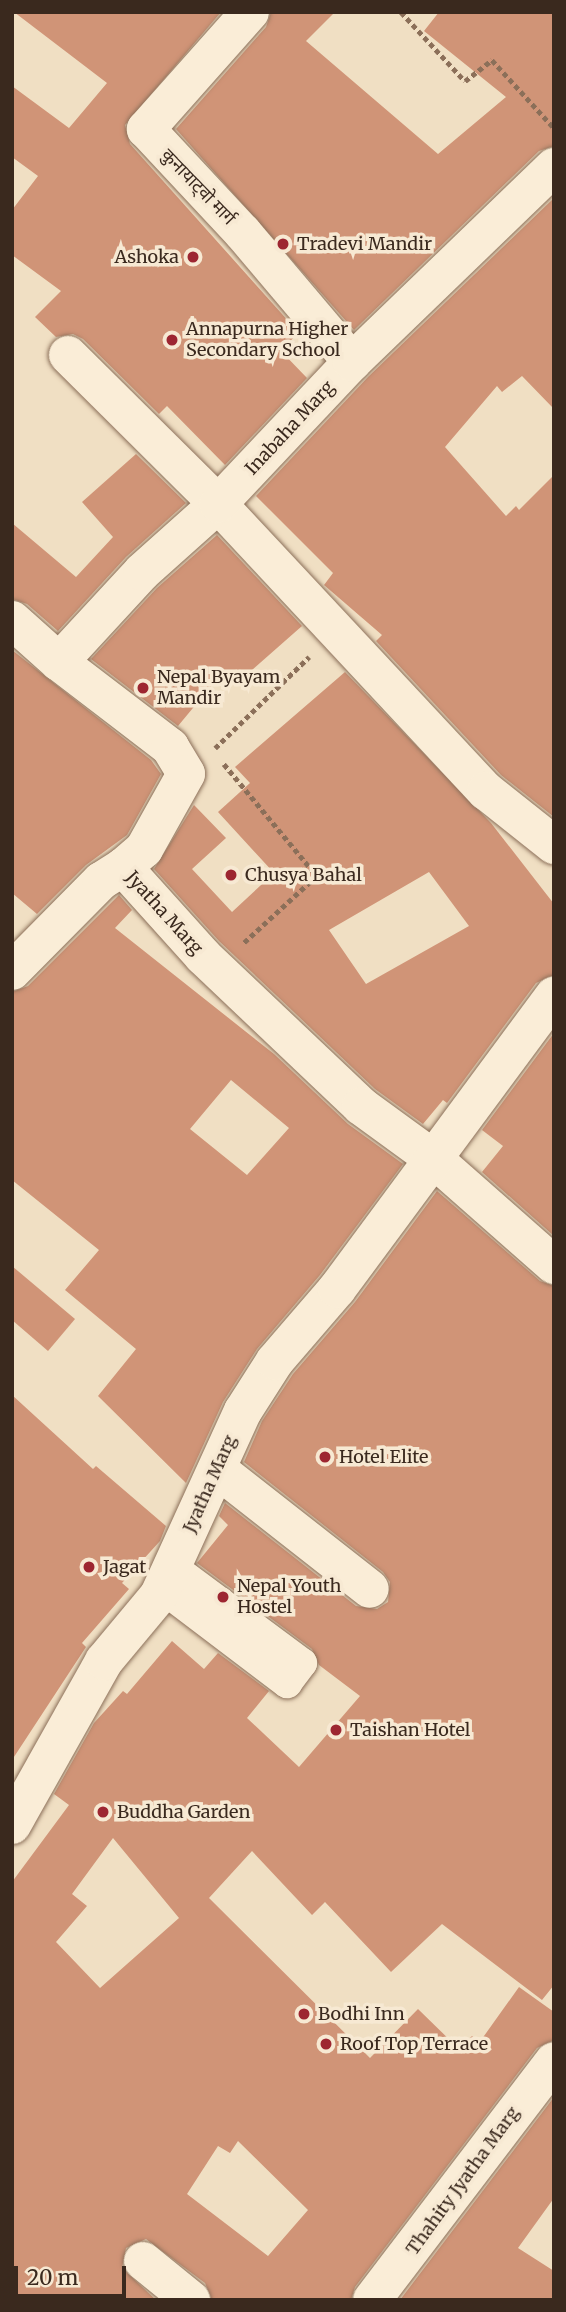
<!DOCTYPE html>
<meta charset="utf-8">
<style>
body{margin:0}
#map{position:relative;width:566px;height:2312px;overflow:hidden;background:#f0dfc3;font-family:Merriweather,"Noto Sans Devanagari",serif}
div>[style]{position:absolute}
.building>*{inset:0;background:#d09477}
.path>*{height:4.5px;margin-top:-2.25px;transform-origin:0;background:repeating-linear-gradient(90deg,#8b6f59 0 5px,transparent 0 8.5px)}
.roads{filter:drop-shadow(0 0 2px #8b6f59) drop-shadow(0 0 2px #8b6f59)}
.pedestrian>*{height:30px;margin:-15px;padding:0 15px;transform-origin:15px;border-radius:15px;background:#faedd7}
.minor>*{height:38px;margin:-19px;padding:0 19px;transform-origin:19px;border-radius:19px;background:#faedd7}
.tertiary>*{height:38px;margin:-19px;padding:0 19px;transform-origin:19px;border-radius:19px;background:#faedd7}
.dots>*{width:19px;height:19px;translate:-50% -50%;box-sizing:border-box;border:4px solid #f7e9d3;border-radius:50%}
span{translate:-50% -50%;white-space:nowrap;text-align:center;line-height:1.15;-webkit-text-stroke:7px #f7e9d3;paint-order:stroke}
.street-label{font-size:18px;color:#3a291e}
.poi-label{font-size:18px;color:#3a291e}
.left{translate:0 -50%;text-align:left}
.right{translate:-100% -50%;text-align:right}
.frame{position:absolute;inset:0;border:14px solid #3a291e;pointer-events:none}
.scale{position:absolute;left:14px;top:2266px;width:112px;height:32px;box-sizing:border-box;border:4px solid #3a291e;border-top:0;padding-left:9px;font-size:21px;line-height:24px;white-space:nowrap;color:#3a291e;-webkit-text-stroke:5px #f7e9d3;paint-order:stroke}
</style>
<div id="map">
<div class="building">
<i style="clip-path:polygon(14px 12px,221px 12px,125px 125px,130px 144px,299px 333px,280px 350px,307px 378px,225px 465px,167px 406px,159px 414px,83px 339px,73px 334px,56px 337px,35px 317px,61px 291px,12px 255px,12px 210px,38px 176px,12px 157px,12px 86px,69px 128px,107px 83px)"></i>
<i style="clip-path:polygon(271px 12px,335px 12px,306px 41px,438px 154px,506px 97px,424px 31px,439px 12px,554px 12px,554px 146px,539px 151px,354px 330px,176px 129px,266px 27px)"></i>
<i style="clip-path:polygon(554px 198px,554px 409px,522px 376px,502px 392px,497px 386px,445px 447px,506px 516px,516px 506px,519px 510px,554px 475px,554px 817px,501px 775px,376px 641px,382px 635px,324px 585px,333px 573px,256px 496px,368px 377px)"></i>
<i style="clip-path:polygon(136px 454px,186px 503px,126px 557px,58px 631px,27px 604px,12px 599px,12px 523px,76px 577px,113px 537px,82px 502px)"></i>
<i style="clip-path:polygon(217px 535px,302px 626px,234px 686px,222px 673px,178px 726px,91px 659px,157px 588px)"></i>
<i style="clip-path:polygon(12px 650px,151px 760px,161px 774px,127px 835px,86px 865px,37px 914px,12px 893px)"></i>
<i style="clip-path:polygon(evenodd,345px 672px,491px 823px,554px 904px,554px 975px,536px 983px,447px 1103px,443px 1100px,423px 1124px,375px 1089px,219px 941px,154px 869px,194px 805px,226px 838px,192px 869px,232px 912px,274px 873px,218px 812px,250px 783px,235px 767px,345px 672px,429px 872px,469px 926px,366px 984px,329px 930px,429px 872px)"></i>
<i style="clip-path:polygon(evenodd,119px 895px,132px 910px,115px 928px,274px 1054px,348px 1124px,403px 1164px,320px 1275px,257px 1349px,223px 1402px,186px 1483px,98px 1396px,136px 1349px,65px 1290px,99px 1250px,12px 1180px,12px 992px,28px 986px,119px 895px,231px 1080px,289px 1128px,247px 1175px,190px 1129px,231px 1080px)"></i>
<i style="clip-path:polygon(554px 1033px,554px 1236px,482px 1172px,503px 1146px,482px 1130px)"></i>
<i style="clip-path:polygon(evenodd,437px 1191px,540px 1281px,554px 1286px,554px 1985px,542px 2000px,442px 1924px,391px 1972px,325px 1902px,312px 1915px,252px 1851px,209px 1898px,370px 2058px,418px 2009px,459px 2049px,472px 2036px,479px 2043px,519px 1987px,554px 2012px,554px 2040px,537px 2048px,355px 2287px,351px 2300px,212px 2300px,205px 2283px,146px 2239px,126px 2248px,122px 2268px,156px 2300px,12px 2300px,12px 1882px,69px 1805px,54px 1794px,94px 1723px,123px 1691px,127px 1694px,172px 1641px,204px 1669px,218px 1653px,269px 1691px,247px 1718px,299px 1767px,360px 1696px,319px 1665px,312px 1649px,197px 1563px,228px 1525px,219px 1516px,225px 1503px,356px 1606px,377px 1609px,388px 1602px,390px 1582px,383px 1572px,244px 1462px,262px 1421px,293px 1374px,355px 1302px,437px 1191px,113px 1838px,179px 1918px,100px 1988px,56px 1942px,87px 1906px,72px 1894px,113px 1838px,437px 1191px,238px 2141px,308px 2210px,268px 2256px,187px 2194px,218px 2146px,230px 2153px,238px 2141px)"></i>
<i style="clip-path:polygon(12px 1266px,75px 1319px,48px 1351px,12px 1320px)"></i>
<i style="clip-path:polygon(12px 1395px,93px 1469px,96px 1466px,166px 1526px,160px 1541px,122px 1583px,129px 1589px,82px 1643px,86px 1647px,12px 1760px)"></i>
<i style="clip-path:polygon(554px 2097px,554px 2198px,518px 2248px,554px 2271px,554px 2300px,400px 2300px)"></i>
</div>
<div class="path">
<i style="left:401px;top:12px;width:94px;rotate:47.2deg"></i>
<i style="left:465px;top:81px;width:34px;rotate:-38deg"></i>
<i style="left:492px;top:60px;width:92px;rotate:47.6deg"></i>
<i style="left:215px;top:748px;width:131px;rotate:-44.1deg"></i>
<i style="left:224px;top:764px;width:146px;rotate:50.3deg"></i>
<i style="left:317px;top:876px;width:100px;rotate:137.4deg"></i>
</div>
<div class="roads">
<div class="pedestrian">
<i style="left:169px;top:1569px;width:10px;rotate:73deg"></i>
<i style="left:172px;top:1579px;width:14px;rotate:111deg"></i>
<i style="left:167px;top:1592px;width:151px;rotate:37.2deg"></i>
<i style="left:287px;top:1683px;width:25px;rotate:-53deg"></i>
<i style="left:302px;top:1663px;width:151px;rotate:-143.4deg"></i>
<i style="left:181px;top:1573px;width:11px;rotate:146deg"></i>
</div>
<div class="minor">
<i style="left:250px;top:12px;width:157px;rotate:131.6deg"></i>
<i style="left:146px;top:129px;width:142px;rotate:47deg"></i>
<i style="left:243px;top:233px;width:169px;rotate:49.8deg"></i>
<i style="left:68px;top:355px;width:211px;rotate:44.8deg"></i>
<i style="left:218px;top:504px;width:393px;rotate:47deg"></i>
<i style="left:486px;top:791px;width:87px;rotate:38.5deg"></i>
<i style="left:12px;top:620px;width:63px;rotate:41.8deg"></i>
<i style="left:59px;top:662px;width:140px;rotate:37.4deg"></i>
<i style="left:170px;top:747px;width:31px;rotate:59deg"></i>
<i style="left:186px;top:774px;width:86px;rotate:119.2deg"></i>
<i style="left:144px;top:849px;width:28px;rotate:139deg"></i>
<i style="left:123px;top:867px;width:120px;rotate:48deg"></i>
<i style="left:203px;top:956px;width:218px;rotate:43.5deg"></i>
<i style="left:361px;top:1106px;width:92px;rotate:36.1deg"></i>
<i style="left:435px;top:1160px;width:159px;rotate:41.4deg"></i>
<i style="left:59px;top:662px;width:122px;rotate:-47.3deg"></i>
<i style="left:142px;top:572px;width:102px;rotate:-41.8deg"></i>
<i style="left:218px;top:504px;width:195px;rotate:-46.7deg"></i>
<i style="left:352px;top:362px;width:281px;rotate:-44deg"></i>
<i style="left:12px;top:971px;width:127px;rotate:-45.3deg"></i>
<i style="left:101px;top:881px;width:26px;rotate:-32deg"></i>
<i style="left:217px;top:1469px;width:194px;rotate:38.1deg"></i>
<i style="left:12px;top:1825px;width:188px;rotate:-60.7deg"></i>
<i style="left:104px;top:1661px;width:86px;rotate:-50.2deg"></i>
<i style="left:159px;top:1595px;width:202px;rotate:-65.5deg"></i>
<i style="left:243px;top:1411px;width:59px;rotate:-57.4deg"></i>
<i style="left:275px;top:1361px;width:95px;rotate:-49.3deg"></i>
<i style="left:337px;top:1289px;width:365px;rotate:-53.5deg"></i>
<i style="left:143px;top:2261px;width:62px;rotate:39.1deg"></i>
</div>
<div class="tertiary">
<i style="left:372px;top:2300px;width:300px;rotate:-52.7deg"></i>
</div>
</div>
<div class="dots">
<i style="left:283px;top:244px;background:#9d2631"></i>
<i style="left:193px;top:257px;background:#9d2631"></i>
<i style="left:172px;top:340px;background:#9d2631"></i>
<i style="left:143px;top:688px;background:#9d2631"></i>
<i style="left:231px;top:875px;background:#9d2631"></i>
<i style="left:325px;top:1457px;background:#9d2631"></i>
<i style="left:89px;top:1567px;background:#9d2631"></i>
<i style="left:223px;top:1597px;background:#9d2631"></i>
<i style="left:336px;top:1730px;background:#9d2631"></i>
<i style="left:103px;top:1812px;background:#9d2631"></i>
<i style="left:304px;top:2014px;background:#9d2631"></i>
<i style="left:326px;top:2044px;background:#9d2631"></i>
</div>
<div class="street-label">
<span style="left:198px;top:187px;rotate:46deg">कुनायाट्वो मार्ग</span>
<span style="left:290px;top:428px;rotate:-47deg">Inabaha Marg</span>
<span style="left:164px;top:913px;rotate:48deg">Jyatha Marg</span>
<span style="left:210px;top:1484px;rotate:-66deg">Jyatha Marg</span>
<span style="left:463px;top:2181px;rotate:-54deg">Thahity Jyatha Marg</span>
</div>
<div class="poi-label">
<span class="left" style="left:297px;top:244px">Tradevi Mandir</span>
<span class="right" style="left:179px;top:257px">Ashoka</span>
<span class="left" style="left:186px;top:340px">Annapurna Higher<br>Secondary School</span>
<span class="left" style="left:157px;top:688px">Nepal Byayam<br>Mandir</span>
<span class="left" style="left:245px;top:875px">Chusya Bahal</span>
<span class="left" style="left:339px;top:1457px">Hotel Elite</span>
<span class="left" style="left:103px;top:1567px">Jagat</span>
<span class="left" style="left:237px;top:1597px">Nepal Youth<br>Hostel</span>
<span class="left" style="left:350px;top:1730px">Taishan Hotel</span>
<span class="left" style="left:117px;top:1812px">Buddha Garden</span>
<span class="left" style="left:318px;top:2014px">Bodhi Inn</span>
<span class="left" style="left:340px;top:2044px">Roof Top Terrace</span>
</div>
<div class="frame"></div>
<div class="scale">20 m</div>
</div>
